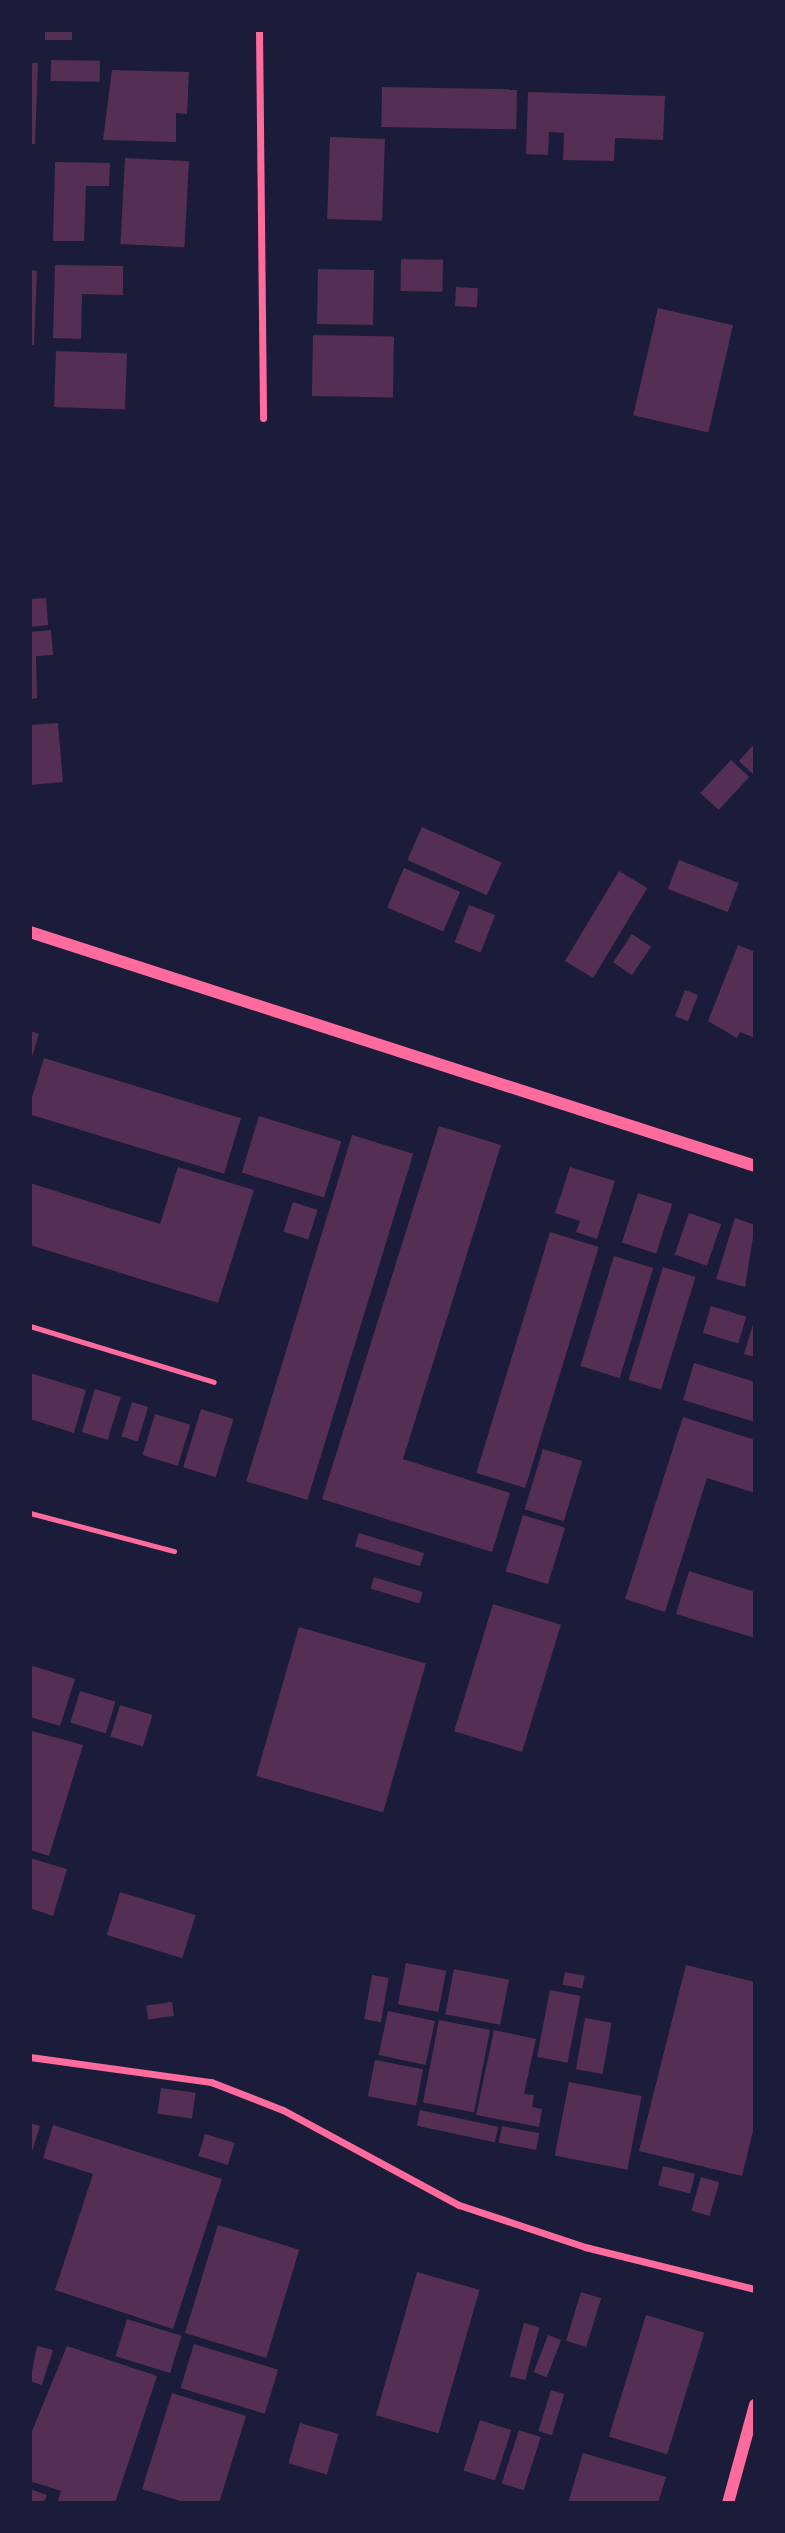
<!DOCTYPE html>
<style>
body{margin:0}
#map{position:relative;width:785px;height:2533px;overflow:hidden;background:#1b1b3a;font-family:Roboto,sans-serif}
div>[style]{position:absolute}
.building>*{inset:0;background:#542f53;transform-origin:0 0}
.service>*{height:5px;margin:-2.5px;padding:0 2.5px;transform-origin:2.5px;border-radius:2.5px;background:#ff6b9d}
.minor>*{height:7px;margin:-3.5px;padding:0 3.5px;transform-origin:3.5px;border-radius:3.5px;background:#ff6b9d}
.tertiary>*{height:12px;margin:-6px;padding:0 6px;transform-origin:6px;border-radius:6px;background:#ff6b9d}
span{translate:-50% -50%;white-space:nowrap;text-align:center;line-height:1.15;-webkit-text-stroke:7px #1b1b3a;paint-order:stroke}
.frame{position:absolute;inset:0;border:32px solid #1b1b3a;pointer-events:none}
</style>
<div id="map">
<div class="building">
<i style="left:45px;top:30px;width:27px;height:10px"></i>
<i style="left:51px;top:60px;width:49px;height:21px;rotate:1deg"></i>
<i style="clip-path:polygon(30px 63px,38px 63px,35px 144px,30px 144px)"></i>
<i style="clip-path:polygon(112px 70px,189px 72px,187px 114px,176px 113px,176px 142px,103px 140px)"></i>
<i style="left:382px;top:87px;width:135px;height:40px;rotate:1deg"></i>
<i style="clip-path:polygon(528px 92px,665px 96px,663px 140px,615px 138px,614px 161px,563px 160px,564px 133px,549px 132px,548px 155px,526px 154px)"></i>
<i style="left:330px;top:137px;width:55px;height:82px;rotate:2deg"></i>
<i style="left:125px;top:158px;width:64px;height:86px;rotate:3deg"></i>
<i style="clip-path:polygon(55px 162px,110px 163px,109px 186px,86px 186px,84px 241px,53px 241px)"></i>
<i style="left:401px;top:259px;width:42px;height:32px;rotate:1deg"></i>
<i style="clip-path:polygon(55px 265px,123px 266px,123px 295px,82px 294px,81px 339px,53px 338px)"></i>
<i style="left:318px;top:269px;width:56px;height:55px;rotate:1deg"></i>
<i style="clip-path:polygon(30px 270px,37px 271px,34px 345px,30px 345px)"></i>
<i style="left:456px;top:287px;width:22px;height:19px;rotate:3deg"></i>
<i style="left:658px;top:308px;width:77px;height:110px;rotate:13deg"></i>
<i style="left:313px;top:335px;width:81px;height:61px;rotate:1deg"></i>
<i style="left:56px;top:351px;width:71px;height:56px;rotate:2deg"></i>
<i style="clip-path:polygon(46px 598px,48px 625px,30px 627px,30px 599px)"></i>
<i style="clip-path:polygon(51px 630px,53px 655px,36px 656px,37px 698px,30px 699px,30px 632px)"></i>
<i style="clip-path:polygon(58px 723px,63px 782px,30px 785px,30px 725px)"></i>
<i style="clip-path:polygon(755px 743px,755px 776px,739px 761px)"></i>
<i style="left:731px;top:760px;width:25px;height:45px;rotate:43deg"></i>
<i style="left:422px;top:827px;width:87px;height:36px;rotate:24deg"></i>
<i style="left:679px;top:860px;width:64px;height:31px;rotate:21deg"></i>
<i style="left:404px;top:868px;width:61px;height:43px;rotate:23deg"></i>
<i style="left:619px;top:871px;width:33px;height:105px;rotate:31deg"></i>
<i style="left:469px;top:905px;width:28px;height:40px;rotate:21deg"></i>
<i style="left:632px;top:934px;width:23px;height:34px;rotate:34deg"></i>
<i style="clip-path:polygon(738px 945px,755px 952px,755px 1038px,740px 1032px,737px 1038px,708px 1021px)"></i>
<i style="left:685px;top:990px;width:14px;height:28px;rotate:21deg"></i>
<i style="clip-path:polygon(30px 1031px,39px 1034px,30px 1063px)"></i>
<i style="left:44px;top:1058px;width:206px;height:58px;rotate:17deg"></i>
<i style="left:259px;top:1116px;width:86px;height:59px;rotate:17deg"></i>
<i style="clip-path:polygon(439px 1126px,501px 1145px,403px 1459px,510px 1493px,492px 1552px,322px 1499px)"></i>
<i style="left:352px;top:1135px;width:64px;height:362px;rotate:17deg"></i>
<i style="clip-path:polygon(178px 1167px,254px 1190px,218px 1303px,30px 1245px,30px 1183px,160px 1224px)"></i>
<i style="clip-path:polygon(570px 1167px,615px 1181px,597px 1239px,576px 1232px,580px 1221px,555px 1213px)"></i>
<i style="left:638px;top:1193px;width:36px;height:52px;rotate:18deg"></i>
<i style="left:293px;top:1202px;width:26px;height:31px;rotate:18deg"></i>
<i style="left:689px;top:1213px;width:34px;height:44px;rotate:19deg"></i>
<i style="clip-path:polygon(735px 1218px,755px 1225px,745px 1287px,716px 1279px)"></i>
<i style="left:550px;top:1232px;width:51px;height:252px;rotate:17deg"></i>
<i style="left:614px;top:1256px;width:41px;height:115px;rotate:17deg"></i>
<i style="left:663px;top:1267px;width:34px;height:118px;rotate:17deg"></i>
<i style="left:711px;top:1306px;width:37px;height:28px;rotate:17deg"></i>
<i style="clip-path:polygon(755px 1318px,755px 1357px,744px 1354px)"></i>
<i style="clip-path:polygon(694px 1363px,755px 1382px,755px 1422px,683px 1400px)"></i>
<i style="clip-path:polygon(30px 1373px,86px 1390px,74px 1433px,30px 1419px)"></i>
<i style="left:95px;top:1389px;width:27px;height:45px;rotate:17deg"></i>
<i style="left:132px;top:1402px;width:17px;height:36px;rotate:17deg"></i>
<i style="left:201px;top:1409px;width:34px;height:61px;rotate:17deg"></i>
<i style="left:155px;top:1414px;width:37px;height:43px;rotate:17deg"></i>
<i style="clip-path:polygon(683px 1417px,755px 1440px,755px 1493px,707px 1478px,665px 1612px,625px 1599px)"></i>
<i style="left:543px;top:1449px;width:41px;height:63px;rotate:17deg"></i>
<i style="left:523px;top:1515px;width:44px;height:59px;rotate:17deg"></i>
<i style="left:359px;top:1533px;width:68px;height:14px;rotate:17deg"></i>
<i style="clip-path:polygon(689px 1571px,755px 1592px,755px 1638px,676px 1614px)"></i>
<i style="left:374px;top:1577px;width:51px;height:12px;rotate:17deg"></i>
<i style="left:493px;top:1604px;width:71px;height:133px;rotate:17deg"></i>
<i style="left:299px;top:1627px;width:132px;height:155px;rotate:16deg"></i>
<i style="clip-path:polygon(30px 1665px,75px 1679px,60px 1726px,30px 1717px)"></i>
<i style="left:80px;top:1691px;width:37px;height:33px;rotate:17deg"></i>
<i style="left:120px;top:1705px;width:34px;height:33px;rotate:17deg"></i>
<i style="clip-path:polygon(32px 1731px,83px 1745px,49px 1856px,30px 1850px)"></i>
<i style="clip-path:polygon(30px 1858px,67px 1869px,53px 1916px,30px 1908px)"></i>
<i style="left:120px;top:1892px;width:79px;height:45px;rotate:17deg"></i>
<i style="left:406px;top:1963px;width:41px;height:42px;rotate:11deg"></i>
<i style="clip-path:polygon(686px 1965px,755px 1982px,755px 2123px,742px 2176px,639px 2151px)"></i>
<i style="left:454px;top:1969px;width:56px;height:46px;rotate:11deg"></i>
<i style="left:565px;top:1972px;width:20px;height:13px;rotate:11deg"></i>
<i style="left:372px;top:1975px;width:17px;height:45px;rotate:10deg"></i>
<i style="left:550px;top:1990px;width:31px;height:68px;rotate:11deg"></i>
<i style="left:172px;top:2002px;width:14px;height:26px;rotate:82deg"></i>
<i style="left:388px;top:2011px;width:48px;height:45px;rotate:12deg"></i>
<i style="left:585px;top:2018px;width:27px;height:52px;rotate:10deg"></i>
<i style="left:439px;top:2020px;width:52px;height:84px;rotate:11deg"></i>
<i style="clip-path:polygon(494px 2030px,536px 2039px,524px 2094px,534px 2095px,532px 2107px,542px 2109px,539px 2127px,476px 2115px)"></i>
<i style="left:375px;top:2060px;width:49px;height:37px;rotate:11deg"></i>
<i style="left:569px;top:2082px;width:74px;height:75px;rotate:11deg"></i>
<i style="left:161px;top:2088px;width:35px;height:26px;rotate:8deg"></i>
<i style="left:420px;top:2110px;width:80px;height:16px;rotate:12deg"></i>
<i style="clip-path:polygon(30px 2123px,40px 2126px,30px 2158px)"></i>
<i style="clip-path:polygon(53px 2125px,222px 2179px,173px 2329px,55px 2290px,93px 2174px,43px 2158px)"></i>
<i style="left:502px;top:2126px;width:38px;height:17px;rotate:11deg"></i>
<i style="left:205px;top:2134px;width:31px;height:23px;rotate:17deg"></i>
<i style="left:663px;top:2166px;width:33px;height:20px;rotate:14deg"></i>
<i style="left:701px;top:2177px;width:19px;height:35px;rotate:16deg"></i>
<i style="left:218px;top:2225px;width:85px;height:113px;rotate:17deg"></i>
<i style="left:417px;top:2272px;width:65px;height:149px;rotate:16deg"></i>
<i style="left:581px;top:2292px;width:21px;height:51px;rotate:17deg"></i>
<i style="left:646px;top:2315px;width:61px;height:127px;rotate:17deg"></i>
<i style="left:127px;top:2319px;width:57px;height:39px;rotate:17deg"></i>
<i style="left:524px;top:2323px;width:16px;height:55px;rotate:15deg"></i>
<i style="left:548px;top:2335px;width:14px;height:40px;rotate:21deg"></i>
<i style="left:194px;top:2344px;width:88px;height:46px;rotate:17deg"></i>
<i style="clip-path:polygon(37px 2346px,53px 2350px,42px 2385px,30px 2381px)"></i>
<i style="clip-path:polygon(67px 2346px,157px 2376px,115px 2503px,57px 2503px,61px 2491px,30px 2481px,30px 2436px)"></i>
<i style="left:551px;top:2390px;width:14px;height:43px;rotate:17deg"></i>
<i style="clip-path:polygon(172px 2393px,246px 2416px,219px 2503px,187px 2503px,142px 2489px)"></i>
<i style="left:480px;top:2420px;width:33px;height:53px;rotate:18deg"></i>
<i style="left:300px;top:2423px;width:40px;height:42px;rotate:16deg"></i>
<i style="left:519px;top:2430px;width:23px;height:56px;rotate:18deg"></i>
<i style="clip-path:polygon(583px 2453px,666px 2477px,658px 2503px,568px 2503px)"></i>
<i style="clip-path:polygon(30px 2489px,47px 2495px,44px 2503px,30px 2503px)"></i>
</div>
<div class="service">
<i style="left:30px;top:1326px;width:192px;rotate:16.9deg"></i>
<i style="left:30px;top:1513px;width:149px;rotate:14.8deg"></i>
</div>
<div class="minor">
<i style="left:259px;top:30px;width:388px;rotate:89.4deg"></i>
<i style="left:30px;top:2057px;width:183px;rotate:7.9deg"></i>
<i style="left:211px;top:2082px;width:77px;rotate:21.3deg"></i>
<i style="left:283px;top:2110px;width:200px;rotate:28.4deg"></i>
<i style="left:459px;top:2205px;width:133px;rotate:18.4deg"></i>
<i style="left:585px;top:2247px;width:175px;rotate:13.9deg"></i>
</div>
<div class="tertiary">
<i style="left:30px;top:932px;width:762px;rotate:17.89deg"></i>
<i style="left:728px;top:2503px;width:102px;rotate:-74.6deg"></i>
</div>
<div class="frame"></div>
</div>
